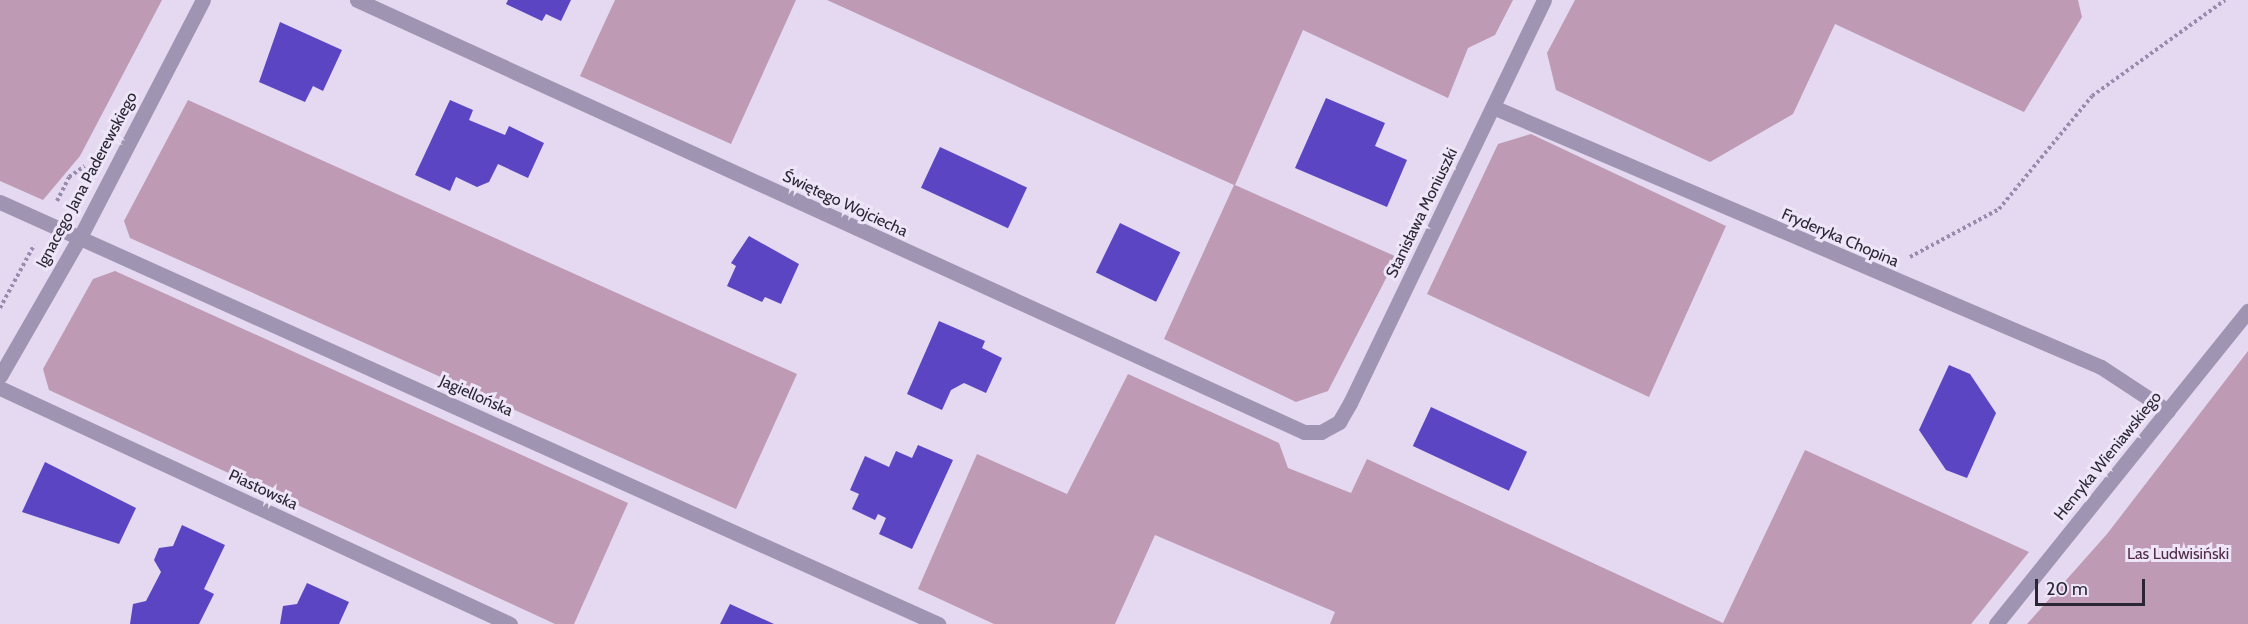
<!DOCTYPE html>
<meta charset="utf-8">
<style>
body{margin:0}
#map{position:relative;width:2248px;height:624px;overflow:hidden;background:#e4d9f0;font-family:Cabin,sans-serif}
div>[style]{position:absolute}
.green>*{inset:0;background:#be9ab5}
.building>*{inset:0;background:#5b45c2;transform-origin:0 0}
.path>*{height:4px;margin-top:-2px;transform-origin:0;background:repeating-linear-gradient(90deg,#988cae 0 3px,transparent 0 6px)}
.minor>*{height:15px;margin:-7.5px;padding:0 7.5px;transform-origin:7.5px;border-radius:7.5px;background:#a094b3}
span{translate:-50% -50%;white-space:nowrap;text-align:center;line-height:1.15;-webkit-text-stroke:6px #eee5f8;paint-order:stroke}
.street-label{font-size:16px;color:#2a2634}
.park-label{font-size:16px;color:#512b46}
.scale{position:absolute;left:2035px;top:579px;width:110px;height:27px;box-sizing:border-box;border:3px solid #2a2634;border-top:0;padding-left:8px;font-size:18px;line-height:21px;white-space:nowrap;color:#2a2634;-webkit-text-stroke:4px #eee5f8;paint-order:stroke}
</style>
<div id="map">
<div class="green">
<i style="clip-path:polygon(0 0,162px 0,80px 156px,43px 200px,0 181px)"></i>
<i style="clip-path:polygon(615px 0,796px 0,731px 144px,580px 76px)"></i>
<i style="clip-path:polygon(827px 0,1513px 0,1495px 35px,1468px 48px,1448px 98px,1303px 30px,1235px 185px,1397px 257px,1328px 391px,1296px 402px,1164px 339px,1234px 185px)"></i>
<i style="clip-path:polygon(1575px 0,2078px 0,2082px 17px,2024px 112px,1835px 24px,1793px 114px,1710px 162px,1556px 90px,1547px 53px)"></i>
<i style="clip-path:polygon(188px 100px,797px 374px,736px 509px,130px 238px,124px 221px)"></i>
<i style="clip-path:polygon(1531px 134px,1726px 226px,1649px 397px,1427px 294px,1498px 144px)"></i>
<i style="clip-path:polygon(115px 271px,628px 503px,574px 624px,555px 624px,49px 390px,43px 369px,93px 279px)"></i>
<i style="clip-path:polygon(2248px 351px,2248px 624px,2027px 624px,2107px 534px)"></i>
<i style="clip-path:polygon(1128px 374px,1279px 443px,1288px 468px,1351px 493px,1367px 459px,1723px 623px,1805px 450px,2029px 552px,1971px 624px,1330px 624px,1335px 612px,1155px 535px,1115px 624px,994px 624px,918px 589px,977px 454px,1067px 494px)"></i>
</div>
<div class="building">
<i style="clip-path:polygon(508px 0,571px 0,561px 21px,546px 14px,542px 21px,506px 4px)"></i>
<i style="clip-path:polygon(280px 22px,342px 50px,323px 91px,313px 86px,305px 102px,259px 82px)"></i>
<i style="clip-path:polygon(1326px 98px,1385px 123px,1375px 146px,1407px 160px,1387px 207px,1295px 168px)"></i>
<i style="clip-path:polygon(450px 100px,473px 110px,469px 120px,505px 135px,509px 126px,544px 143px,528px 178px,498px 164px,489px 182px,477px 187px,456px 177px,450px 191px,415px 175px)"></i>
<i style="left:940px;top:147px;width:96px;height:45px;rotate:25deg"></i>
<i style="left:1120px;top:223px;width:67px;height:55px;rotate:26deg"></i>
<i style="clip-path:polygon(749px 236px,799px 264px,781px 304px,765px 297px,762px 302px,727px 286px,736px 266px,731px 263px)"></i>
<i style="clip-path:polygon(939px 321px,985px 341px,982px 348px,1002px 358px,986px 393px,964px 383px,951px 390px,942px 410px,907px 394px)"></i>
<i style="clip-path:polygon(1949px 365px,1970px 374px,1996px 413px,1967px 478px,1946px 470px,1919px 430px)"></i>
<i style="left:1431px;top:407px;width:106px;height:43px;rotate:25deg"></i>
<i style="clip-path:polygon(918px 445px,953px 460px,912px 549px,879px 534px,886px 518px,878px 514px,875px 520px,852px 509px,859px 494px,850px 490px,865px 456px,889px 467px,896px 451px,912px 458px)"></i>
<i style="clip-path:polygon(45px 462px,136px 508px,119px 544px,22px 512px)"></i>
<i style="clip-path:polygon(182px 525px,225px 545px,204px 589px,214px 594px,199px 624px,130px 624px,133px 604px,146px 601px,161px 572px,154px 560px,159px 548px,173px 546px)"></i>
<i style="clip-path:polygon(307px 583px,349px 602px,339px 624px,280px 624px,283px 606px,297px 604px)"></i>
<i style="clip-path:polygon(730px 604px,774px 624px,720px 624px)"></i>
</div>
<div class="path">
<i style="left:57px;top:201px;width:27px;rotate:-63deg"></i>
<i style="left:69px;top:177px;width:19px;rotate:-35deg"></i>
<i style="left:1910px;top:257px;width:101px;rotate:-28.3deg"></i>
<i style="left:1999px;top:209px;width:146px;rotate:-50.5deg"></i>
<i style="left:2092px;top:96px;width:164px;rotate:-35.8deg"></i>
<i style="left:0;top:308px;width:72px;rotate:-61.6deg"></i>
</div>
<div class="minor">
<i style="left:357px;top:0;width:1041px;rotate:24.52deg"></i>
<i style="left:1304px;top:432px;width:17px"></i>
<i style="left:1321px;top:432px;width:21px;rotate:-29deg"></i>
<i style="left:1339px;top:422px;width:22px;rotate:-60deg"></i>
<i style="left:1350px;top:403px;width:447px;rotate:-64.3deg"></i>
<i style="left:1493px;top:107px;width:661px;rotate:23.15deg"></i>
<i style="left:2101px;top:367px;width:80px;rotate:33.3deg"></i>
<i style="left:0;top:202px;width:1029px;rotate:24.22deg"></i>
<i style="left:0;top:376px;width:160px;rotate:-60.1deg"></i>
<i style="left:80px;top:237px;width:267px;rotate:-62.6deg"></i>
<i style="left:0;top:388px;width:562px;rotate:24.83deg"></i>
<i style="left:1996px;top:624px;width:402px;rotate:-51.2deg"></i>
</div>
<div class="street-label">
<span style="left:87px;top:180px;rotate:-62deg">Ignacego Jana Paderewskiego</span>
<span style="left:845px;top:204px;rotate:25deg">Świętego Wojciecha</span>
<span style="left:1422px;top:213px;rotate:-64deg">Stanisława Moniuszki</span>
<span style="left:1840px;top:238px;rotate:23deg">Fryderyka Chopina</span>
<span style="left:476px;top:396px;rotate:24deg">Jagiellońska</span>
<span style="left:2108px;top:456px;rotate:-51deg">Henryka Wieniawskiego</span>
<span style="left:263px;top:490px;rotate:25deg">Piastowska</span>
</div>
<div class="park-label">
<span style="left:2178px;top:554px">Las Ludwisiński</span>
</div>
<div class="scale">20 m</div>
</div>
